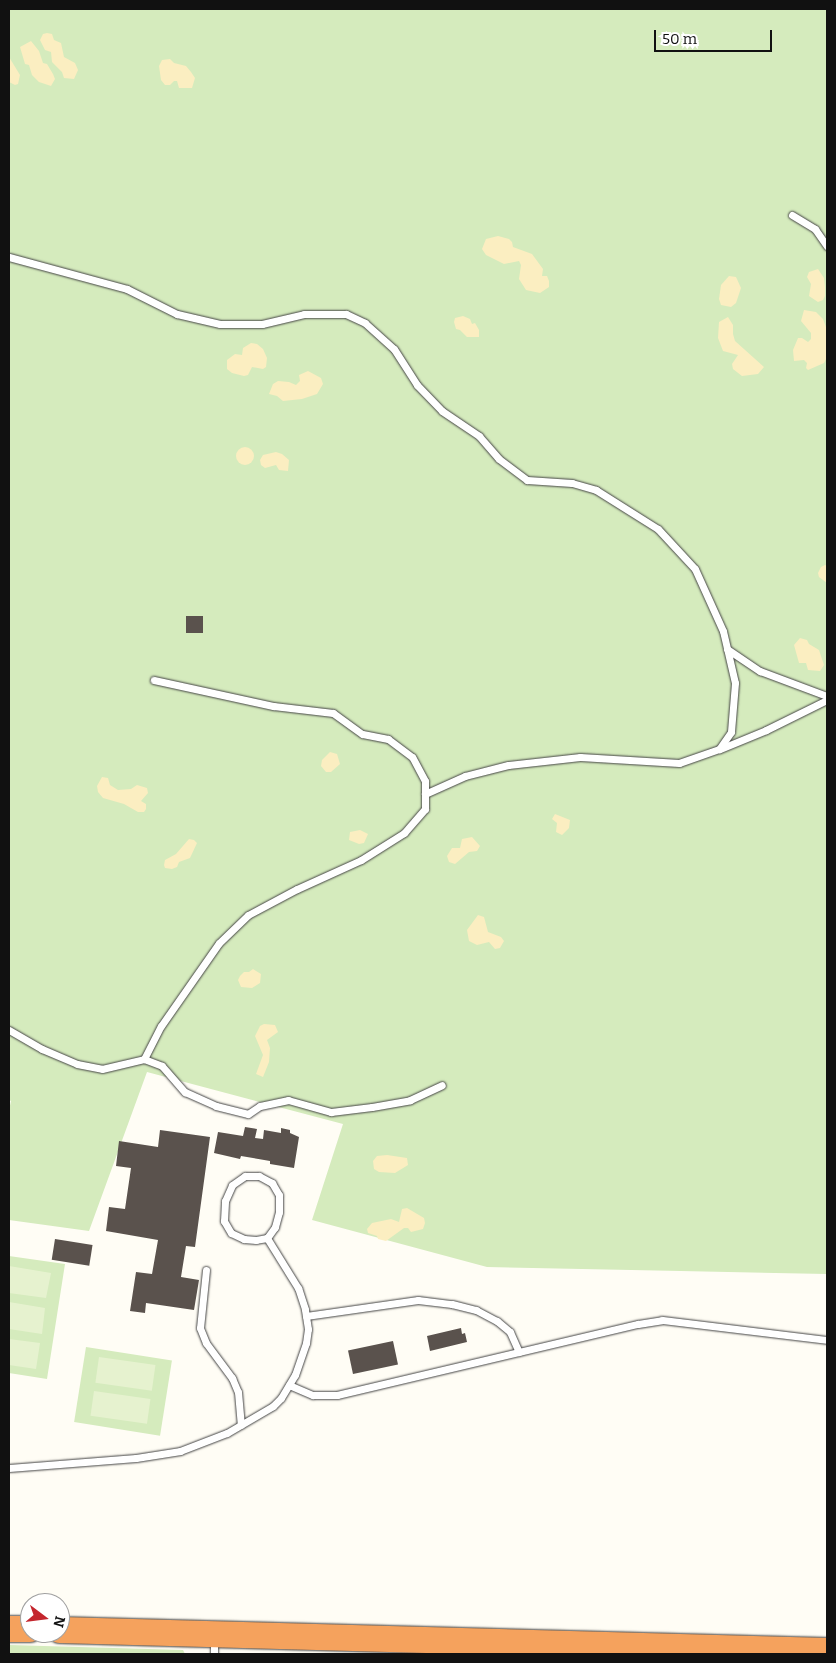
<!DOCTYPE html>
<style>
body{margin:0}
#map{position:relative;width:836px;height:1663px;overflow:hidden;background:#fffdf5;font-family:Bitter,serif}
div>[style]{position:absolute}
.green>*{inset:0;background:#d5ebbd;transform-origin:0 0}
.sand>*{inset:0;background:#fbeec1}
.round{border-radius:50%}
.pitch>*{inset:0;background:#e6f2cf;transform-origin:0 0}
.building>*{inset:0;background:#5a524d;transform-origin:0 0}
.roads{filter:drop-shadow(0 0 1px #444) drop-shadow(0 0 1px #444)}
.service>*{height:7px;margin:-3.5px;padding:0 3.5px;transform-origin:3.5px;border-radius:3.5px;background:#fff}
.motorway>*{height:26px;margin:-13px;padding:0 13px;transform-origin:13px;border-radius:13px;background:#f5a25d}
span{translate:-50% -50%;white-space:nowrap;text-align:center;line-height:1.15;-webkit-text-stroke:5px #fff;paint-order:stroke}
.frame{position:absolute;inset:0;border:10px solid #111;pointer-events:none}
.north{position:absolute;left:20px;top:1593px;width:50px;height:50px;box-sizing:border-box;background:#fff;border:1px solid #a0a0a0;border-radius:50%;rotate:105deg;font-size:14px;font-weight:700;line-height:20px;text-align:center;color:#111}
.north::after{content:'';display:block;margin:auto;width:18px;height:22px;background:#c4262e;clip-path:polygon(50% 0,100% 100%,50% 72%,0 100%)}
.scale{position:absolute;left:654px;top:30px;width:118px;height:22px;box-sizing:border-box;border:2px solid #111;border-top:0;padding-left:6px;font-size:15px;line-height:18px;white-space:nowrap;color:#111;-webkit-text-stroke:4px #fff;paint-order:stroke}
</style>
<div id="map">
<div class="green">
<i style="clip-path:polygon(9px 9px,827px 9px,827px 1274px,487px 1267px,312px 1220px,343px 1124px,147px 1072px,89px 1231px,9px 1220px,9px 1110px,11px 1101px,9px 1100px)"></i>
<i style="clip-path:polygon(9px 1256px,65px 1264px,47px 1379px,9px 1373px)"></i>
<i style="left:86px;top:1347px;width:87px;height:76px;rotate:9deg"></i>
<i style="clip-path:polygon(9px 1645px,183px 1650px,185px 1654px,9px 1654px)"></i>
</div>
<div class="sand">
<i style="clip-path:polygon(47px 33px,52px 34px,54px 40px,61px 43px,64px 57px,75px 63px,78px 70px,74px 79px,64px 78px,62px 72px,52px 62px,51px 52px,45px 50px,40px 40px,43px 34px)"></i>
<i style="clip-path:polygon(31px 41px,39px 51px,43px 63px,47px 64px,53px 74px,55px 79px,51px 86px,39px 82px,32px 75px,29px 65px,25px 64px,20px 47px)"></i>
<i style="clip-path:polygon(9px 57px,20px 75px,18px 84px,15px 85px,9px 82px)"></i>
<i style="clip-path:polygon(170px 59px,174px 63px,186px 66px,191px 72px,195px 78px,192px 88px,179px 88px,177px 81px,174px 81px,170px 85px,165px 85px,161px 80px,159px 66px,162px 60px)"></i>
<i style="clip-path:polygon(498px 236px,509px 239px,512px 242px,513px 247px,532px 254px,543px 269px,542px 276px,547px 276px,549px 281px,549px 287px,540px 293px,526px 290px,519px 279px,521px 265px,519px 261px,504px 264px,486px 255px,482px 249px,486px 239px)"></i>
<i style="clip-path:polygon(818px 269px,824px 278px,825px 287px,825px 296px,823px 300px,818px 302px,809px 296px,811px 284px,807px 277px,809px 272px)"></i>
<i style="clip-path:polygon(729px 276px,736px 277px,741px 288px,736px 303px,731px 307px,721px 305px,719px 299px,721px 285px)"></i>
<i style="clip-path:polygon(804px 310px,816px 312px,823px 319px,827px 330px,827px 357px,824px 363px,808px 370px,806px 368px,807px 363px,804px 360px,794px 361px,793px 350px,798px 338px,802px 338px,808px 342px,811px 339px,811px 333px,801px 321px)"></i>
<i style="clip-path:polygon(463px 316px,470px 319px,472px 324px,475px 323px,479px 330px,479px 337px,467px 337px,460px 330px,456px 329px,454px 322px,455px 318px)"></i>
<i style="clip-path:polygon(728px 317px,733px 325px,733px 334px,735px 341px,764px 367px,758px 374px,742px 376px,733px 369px,732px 364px,738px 355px,723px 351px,718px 338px,719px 322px)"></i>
<i style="clip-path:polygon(251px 343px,257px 344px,263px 349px,267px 358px,266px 367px,263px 369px,252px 367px,248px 375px,244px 376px,232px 373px,227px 369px,227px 360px,235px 354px,242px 355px,243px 348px)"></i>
<i style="clip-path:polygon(308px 371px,321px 378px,323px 384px,317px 394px,302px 399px,283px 401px,277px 396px,269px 394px,273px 384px,278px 381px,289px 382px,296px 385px,300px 381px,299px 375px)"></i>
<i class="round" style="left:236px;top:447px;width:18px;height:18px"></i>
<i style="clip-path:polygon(276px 452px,282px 454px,289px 460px,288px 471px,279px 470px,276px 465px,265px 468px,261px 465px,260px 460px,263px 455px)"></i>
<i style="clip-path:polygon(825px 565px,827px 566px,827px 583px,819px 577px,818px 573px,821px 567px)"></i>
<i style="clip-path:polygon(800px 638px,807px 640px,809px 644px,819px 650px,824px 665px,820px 671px,808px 670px,806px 663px,799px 663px,794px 645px)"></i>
<i style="clip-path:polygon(330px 752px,337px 754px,340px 764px,331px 772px,326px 772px,321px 766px,322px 760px)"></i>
<i style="clip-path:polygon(102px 777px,108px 778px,110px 785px,118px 790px,131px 789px,137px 785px,147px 788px,148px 793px,141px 801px,146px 804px,146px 809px,144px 812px,138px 812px,124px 804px,103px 798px,98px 792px,97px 786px)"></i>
<i style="clip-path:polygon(555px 814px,570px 820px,569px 828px,562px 835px,556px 832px,557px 823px,552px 819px)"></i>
<i style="clip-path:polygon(360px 830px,368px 834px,364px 843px,359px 844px,349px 840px,350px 832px)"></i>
<i style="clip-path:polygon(472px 837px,480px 846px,477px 851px,469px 852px,455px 864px,449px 862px,447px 856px,452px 848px,460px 848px,462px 839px)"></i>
<i style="clip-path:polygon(189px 839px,194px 840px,197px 843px,190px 858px,179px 862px,177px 867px,172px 869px,165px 868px,164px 865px,165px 860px,176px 854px)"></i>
<i style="clip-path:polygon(478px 915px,484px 917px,488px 932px,501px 937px,504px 941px,500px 948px,495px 949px,489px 942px,477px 945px,469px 941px,467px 930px)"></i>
<i style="clip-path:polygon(253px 969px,261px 974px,260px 983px,252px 988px,241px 987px,238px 980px,240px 976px,244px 972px,249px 972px)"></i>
<i style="clip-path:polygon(264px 1024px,275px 1025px,278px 1032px,267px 1040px,270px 1048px,269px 1062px,263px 1077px,256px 1074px,263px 1055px,255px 1036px,260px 1026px)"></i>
<i style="clip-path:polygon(387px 1155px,407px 1158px,408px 1165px,395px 1173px,379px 1172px,374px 1169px,373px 1161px,377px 1156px)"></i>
<i style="clip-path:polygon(407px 1208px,424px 1218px,425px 1223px,423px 1229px,411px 1232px,408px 1228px,404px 1228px,386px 1241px,378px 1239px,377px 1236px,368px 1233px,367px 1229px,372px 1223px,391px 1219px,399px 1222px,402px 1209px)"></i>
</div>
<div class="pitch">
<i style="clip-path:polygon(9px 1266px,51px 1273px,46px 1298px,9px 1293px)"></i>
<i style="clip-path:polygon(9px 1302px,45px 1308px,42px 1334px,9px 1329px)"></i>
<i style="clip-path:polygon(9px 1339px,40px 1343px,36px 1369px,9px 1365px)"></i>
<i style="left:99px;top:1357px;width:57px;height:26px;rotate:8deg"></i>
<i style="left:94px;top:1391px;width:57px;height:25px;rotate:8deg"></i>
</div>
<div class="building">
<i style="left:186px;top:616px;width:17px;height:17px"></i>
<i style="clip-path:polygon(245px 1127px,257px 1129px,255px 1138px,263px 1139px,264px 1130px,281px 1133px,281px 1128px,290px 1130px,290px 1133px,299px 1137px,294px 1168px,270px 1164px,270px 1161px,241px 1156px,240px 1159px,214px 1153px,218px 1132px,243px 1136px)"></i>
<i style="clip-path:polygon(160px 1130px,210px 1137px,195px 1247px,186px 1246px,181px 1277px,199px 1280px,194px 1310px,146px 1303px,145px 1313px,130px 1311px,136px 1272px,152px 1274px,158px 1240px,106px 1231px,109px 1207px,125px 1209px,131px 1168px,116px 1166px,119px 1141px,158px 1147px)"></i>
<i style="left:55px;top:1239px;width:38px;height:21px;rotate:9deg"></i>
<i style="clip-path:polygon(461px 1328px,462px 1334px,465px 1333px,467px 1342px,430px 1351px,427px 1336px)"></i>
<i style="left:393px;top:1341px;width:24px;height:46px;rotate:78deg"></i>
</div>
<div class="roads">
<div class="service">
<i style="left:792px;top:215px;width:27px;rotate:31deg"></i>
<i style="left:815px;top:229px;width:21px;rotate:55deg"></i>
<i style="left:9px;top:257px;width:122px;rotate:15.2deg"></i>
<i style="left:127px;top:289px;width:56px;rotate:26.6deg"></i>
<i style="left:177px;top:314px;width:44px;rotate:13.1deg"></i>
<i style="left:220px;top:324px;width:42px"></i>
<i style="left:262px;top:324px;width:43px;rotate:-13.4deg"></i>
<i style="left:304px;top:314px;width:42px"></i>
<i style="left:346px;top:314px;width:21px;rotate:25deg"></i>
<i style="left:365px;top:323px;width:39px;rotate:42deg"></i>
<i style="left:394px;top:349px;width:43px;rotate:57.4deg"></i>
<i style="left:417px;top:385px;width:36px;rotate:46deg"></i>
<i style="left:442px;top:411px;width:45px;rotate:34deg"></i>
<i style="left:479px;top:436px;width:30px;rotate:49deg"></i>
<i style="left:499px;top:459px;width:35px;rotate:37deg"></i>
<i style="left:527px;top:480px;width:45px;rotate:3.8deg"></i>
<i style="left:572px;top:483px;width:25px;rotate:16deg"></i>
<i style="left:596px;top:490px;width:73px;rotate:32.2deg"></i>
<i style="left:658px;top:529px;width:54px;rotate:47.2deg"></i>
<i style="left:695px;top:569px;width:68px;rotate:65.7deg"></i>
<i style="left:723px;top:631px;width:53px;rotate:77deg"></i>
<i style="left:735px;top:683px;width:49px;rotate:94.7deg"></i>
<i style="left:731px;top:732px;width:21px;rotate:125deg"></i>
<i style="left:719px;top:749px;width:42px;rotate:160.7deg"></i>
<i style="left:679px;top:763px;width:99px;rotate:-176.5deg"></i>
<i style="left:580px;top:757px;width:72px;rotate:173.7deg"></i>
<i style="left:508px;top:765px;width:44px;rotate:165.7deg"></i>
<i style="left:465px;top:776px;width:44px;rotate:155.8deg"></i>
<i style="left:727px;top:649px;width:40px;rotate:34deg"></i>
<i style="left:760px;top:671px;width:72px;rotate:20.5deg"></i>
<i style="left:720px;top:749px;width:50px;rotate:-22.4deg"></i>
<i style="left:766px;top:730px;width:68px;rotate:-26.2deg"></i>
<i style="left:9px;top:1030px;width:38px;rotate:30deg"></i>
<i style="left:42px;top:1049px;width:38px;rotate:23deg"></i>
<i style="left:77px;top:1064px;width:25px;rotate:11deg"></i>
<i style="left:102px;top:1069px;width:43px;rotate:-13.4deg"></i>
<i style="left:144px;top:1059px;width:19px;rotate:21deg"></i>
<i style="left:162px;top:1066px;width:35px;rotate:49deg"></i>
<i style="left:185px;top:1092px;width:34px;rotate:24deg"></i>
<i style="left:216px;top:1106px;width:33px;rotate:14deg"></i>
<i style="left:248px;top:1114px;width:14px;rotate:-34deg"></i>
<i style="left:260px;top:1106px;width:29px;rotate:-12deg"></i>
<i style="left:288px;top:1100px;width:45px;rotate:15.6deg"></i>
<i style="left:331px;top:1112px;width:41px;rotate:-7deg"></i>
<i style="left:372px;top:1107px;width:39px;rotate:-10deg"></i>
<i style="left:410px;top:1100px;width:35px;rotate:-25deg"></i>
<i style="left:144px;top:1059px;width:37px;rotate:-63deg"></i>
<i style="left:161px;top:1026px;width:101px;rotate:-55.1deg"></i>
<i style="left:219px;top:943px;width:40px;rotate:-44deg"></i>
<i style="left:248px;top:915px;width:55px;rotate:-28deg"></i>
<i style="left:297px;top:889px;width:70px;rotate:-24.4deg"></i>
<i style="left:361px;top:860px;width:51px;rotate:-32.1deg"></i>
<i style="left:404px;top:833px;width:32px;rotate:-49deg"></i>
<i style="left:425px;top:809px;width:28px;rotate:-90deg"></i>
<i style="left:425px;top:781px;width:27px;rotate:-118deg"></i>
<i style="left:412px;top:757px;width:30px;rotate:-143deg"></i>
<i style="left:388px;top:739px;width:26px;rotate:-169deg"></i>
<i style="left:362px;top:734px;width:36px;rotate:-144deg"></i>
<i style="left:333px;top:713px;width:60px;rotate:-173.3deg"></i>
<i style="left:273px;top:706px;width:122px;rotate:-167.7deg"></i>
<i style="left:245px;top:1176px;width:14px"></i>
<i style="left:259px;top:1176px;width:15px;rotate:28deg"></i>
<i style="left:272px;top:1183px;width:14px;rotate:60deg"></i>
<i style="left:279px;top:1195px;width:17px;rotate:90deg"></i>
<i style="left:279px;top:1212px;width:16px;rotate:105deg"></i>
<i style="left:275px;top:1227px;width:14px;rotate:126deg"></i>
<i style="left:267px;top:1238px;width:11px;rotate:170deg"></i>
<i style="left:256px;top:1240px;width:12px;rotate:-175deg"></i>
<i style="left:244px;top:1239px;width:14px;rotate:-155deg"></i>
<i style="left:231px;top:1233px;width:14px;rotate:-120deg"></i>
<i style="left:224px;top:1221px;width:20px;rotate:-87deg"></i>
<i style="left:225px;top:1201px;width:17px;rotate:-66deg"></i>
<i style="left:232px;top:1185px;width:16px;rotate:-35deg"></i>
<i style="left:206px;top:1270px;width:58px;rotate:95.9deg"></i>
<i style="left:200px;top:1328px;width:16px;rotate:68deg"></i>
<i style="left:206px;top:1343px;width:44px;rotate:53.4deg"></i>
<i style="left:232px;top:1378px;width:15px;rotate:67deg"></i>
<i style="left:238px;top:1392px;width:33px;rotate:85deg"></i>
<i style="left:306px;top:1316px;width:113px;rotate:-8.1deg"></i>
<i style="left:418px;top:1300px;width:34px;rotate:7deg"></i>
<i style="left:452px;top:1304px;width:25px;rotate:14deg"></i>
<i style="left:476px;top:1310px;width:24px;rotate:28deg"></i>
<i style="left:497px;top:1321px;width:17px;rotate:40deg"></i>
<i style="left:510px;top:1332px;width:22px;rotate:66deg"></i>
<i style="left:289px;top:1385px;width:26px;rotate:23deg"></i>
<i style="left:313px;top:1395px;width:24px"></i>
<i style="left:337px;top:1395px;width:309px;rotate:-13.3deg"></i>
<i style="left:638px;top:1324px;width:24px;rotate:-9deg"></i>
<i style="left:662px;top:1320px;width:166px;rotate:6.9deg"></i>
<i style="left:9px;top:1468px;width:127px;rotate:-4.5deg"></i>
<i style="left:136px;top:1458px;width:45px;rotate:-9deg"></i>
<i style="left:180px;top:1451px;width:50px;rotate:-21deg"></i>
<i style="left:227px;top:1433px;width:53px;rotate:-30.4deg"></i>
<i style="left:273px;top:1406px;width:11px;rotate:-45deg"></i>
<i style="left:281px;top:1398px;width:27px;rotate:-59deg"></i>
<i style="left:295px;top:1375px;width:34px;rotate:-71deg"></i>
<i style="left:306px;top:1343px;width:14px;rotate:-82deg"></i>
<i style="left:308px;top:1329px;width:20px;rotate:-99deg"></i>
<i style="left:305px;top:1309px;width:22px;rotate:-108deg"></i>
<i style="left:298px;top:1288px;width:59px;rotate:-121.8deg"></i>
<i style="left:214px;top:1654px;width:14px;rotate:-90deg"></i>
</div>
<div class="motorway">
<i style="left:9px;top:1629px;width:21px"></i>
<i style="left:60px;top:1630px;width:767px;rotate:1.57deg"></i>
</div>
</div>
<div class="frame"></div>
<div class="north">N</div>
<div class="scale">50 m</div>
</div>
